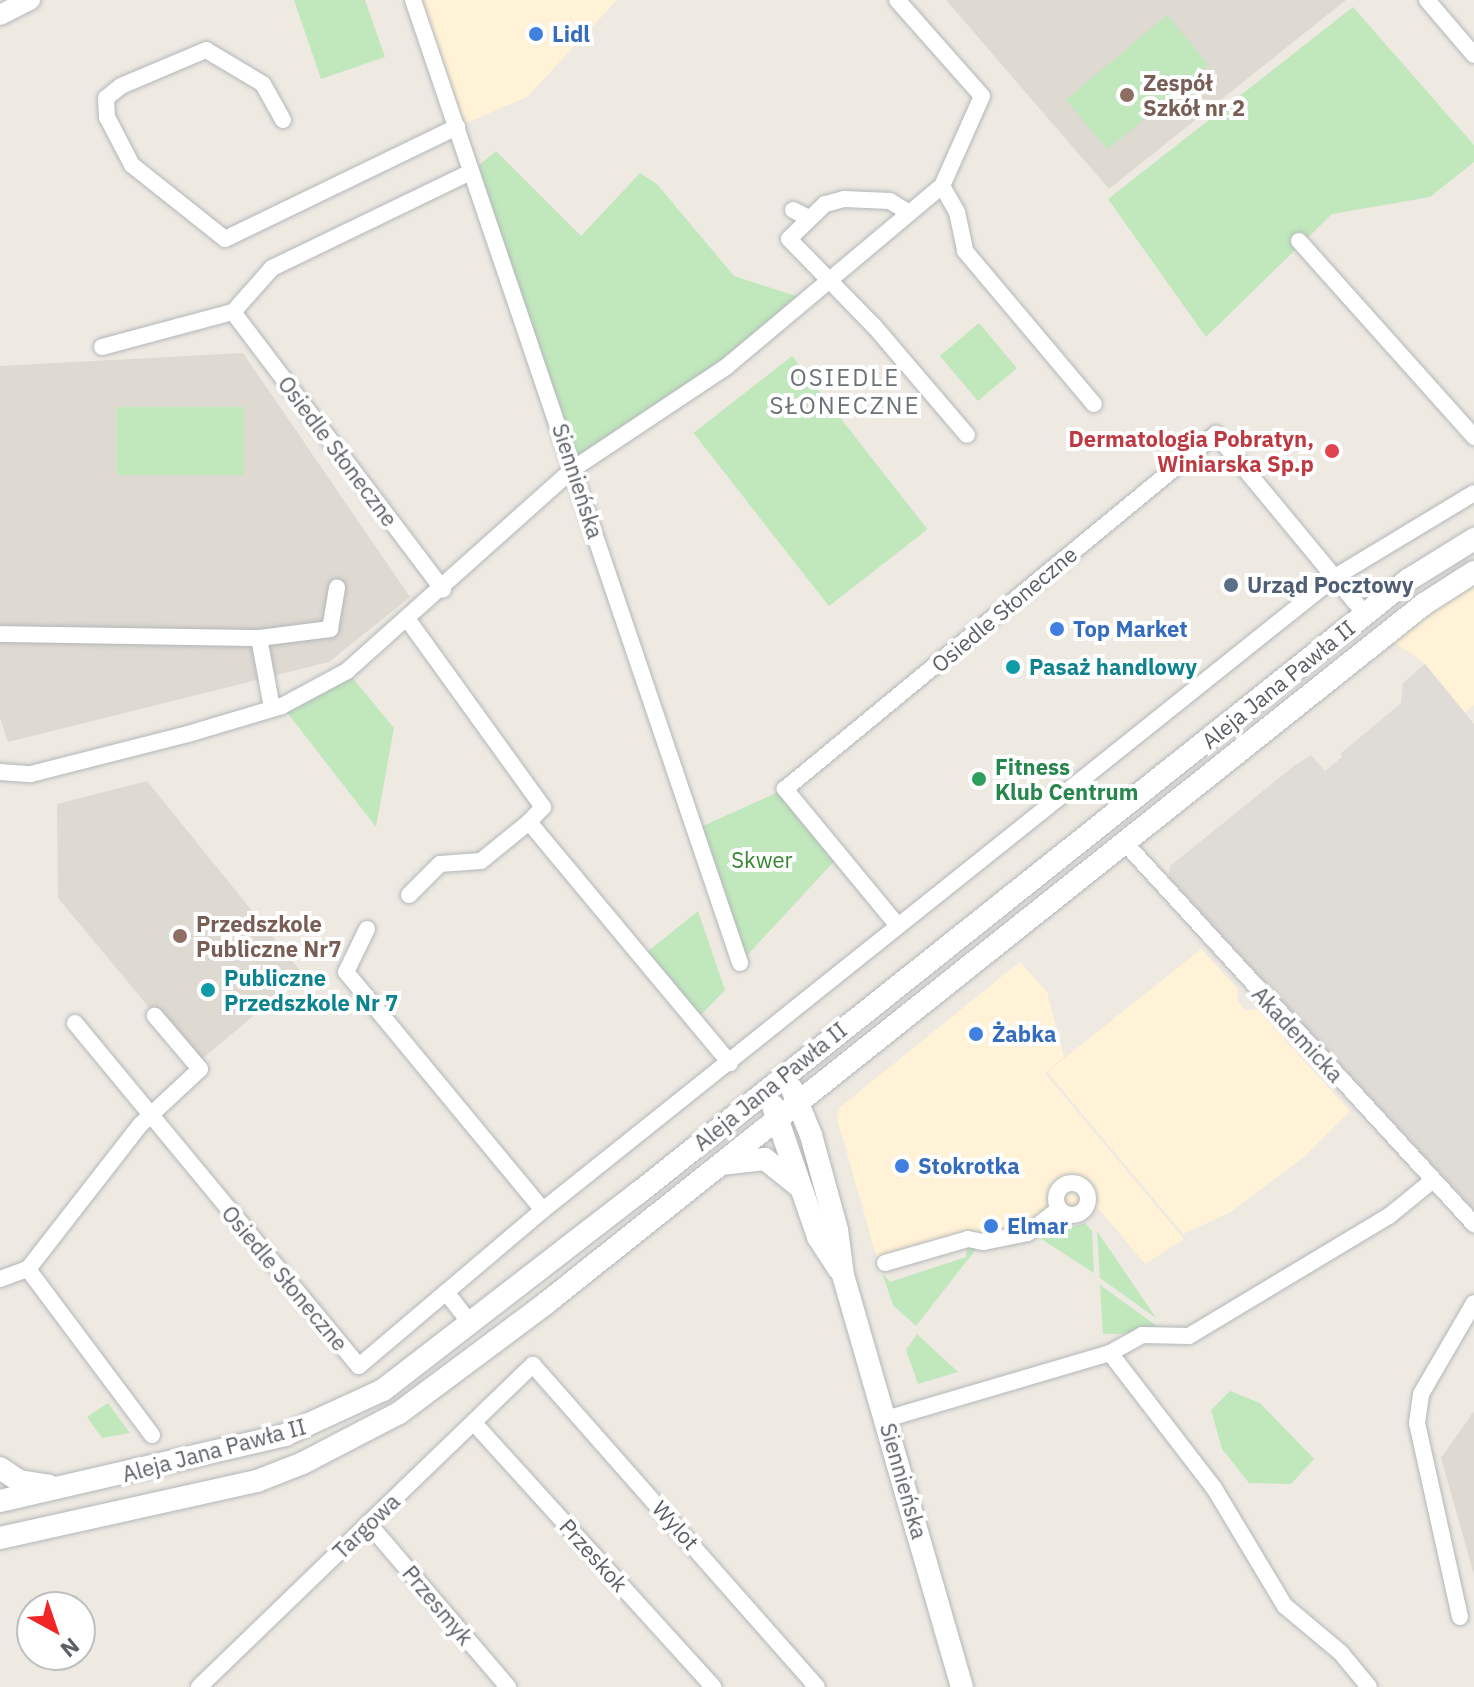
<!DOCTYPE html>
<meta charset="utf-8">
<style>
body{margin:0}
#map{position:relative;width:1474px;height:1687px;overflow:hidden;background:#eeeae2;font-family:"IBM Plex Sans",sans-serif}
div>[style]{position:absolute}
.commercial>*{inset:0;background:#fff2d6}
.industrial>*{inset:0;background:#dfdcd7}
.education>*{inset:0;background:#ded9d1}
.green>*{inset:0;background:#c1e7bd;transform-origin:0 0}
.roads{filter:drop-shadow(0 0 2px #b3b6ba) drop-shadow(0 0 2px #b3b6ba)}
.minor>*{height:16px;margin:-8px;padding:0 8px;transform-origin:8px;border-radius:8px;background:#fff}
.minor>.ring{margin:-8px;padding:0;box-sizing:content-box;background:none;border:16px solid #fff;border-radius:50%}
.tertiary>*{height:20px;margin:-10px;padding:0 10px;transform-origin:10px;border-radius:10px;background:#fff}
.secondary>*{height:22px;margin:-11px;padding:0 11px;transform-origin:11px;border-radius:11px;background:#fff}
.dots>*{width:22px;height:22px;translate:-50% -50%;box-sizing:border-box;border:4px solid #fff;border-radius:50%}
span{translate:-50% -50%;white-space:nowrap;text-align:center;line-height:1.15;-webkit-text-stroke:8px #fff;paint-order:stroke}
.shop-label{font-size:22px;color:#366cbe;font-weight:700}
.left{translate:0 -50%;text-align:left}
.education-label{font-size:22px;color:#785e54;font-weight:700}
.health-label{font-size:22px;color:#be3a42;font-weight:700}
.right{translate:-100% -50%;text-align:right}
.street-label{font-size:22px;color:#5a5f64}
.service-label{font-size:22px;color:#4e5e75;font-weight:700}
.culture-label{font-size:22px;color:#0d838f;font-weight:700}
.leisure-label{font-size:22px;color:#27864d;font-weight:700}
.park-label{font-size:22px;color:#338530}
.neighbourhood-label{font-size:24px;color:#6b7276;letter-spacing:2px}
.north{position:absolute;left:16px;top:1591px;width:80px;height:80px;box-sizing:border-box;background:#fff;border:2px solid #bdbfc1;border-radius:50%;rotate:140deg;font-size:22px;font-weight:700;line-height:32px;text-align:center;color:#5a5f64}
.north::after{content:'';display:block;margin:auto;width:28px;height:36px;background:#f12526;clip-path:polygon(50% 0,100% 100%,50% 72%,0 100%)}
</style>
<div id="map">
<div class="commercial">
<i style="clip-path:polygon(413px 0,617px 0,527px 97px,457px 127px)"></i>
<i style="clip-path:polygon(1474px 572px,1474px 705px,1465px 713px,1425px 664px,1386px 636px)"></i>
<i style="clip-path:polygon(1201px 949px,1238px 989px,1237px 1000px,1246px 1011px,1257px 1009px,1350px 1111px,1303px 1158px,1231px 1212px,1183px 1234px,1047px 1072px)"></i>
<i style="clip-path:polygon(1020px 962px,1047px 992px,1064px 1057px,1045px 1073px,1184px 1239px,1145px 1264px,1098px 1208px,1084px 1219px,990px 1237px,957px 1233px,877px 1258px,837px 1118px,840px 1107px)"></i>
</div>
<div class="industrial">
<i style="clip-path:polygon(1425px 664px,1474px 724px,1474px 1210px,1169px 877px,1170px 866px,1294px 766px,1311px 755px,1325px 771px,1342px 757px,1340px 754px,1401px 703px,1403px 683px)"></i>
</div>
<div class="education">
<i style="clip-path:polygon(946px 0,1346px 0,1109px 189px)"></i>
<i style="clip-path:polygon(243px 353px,410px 597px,329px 662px,8px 742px,0 718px,0 366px)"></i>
<i style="clip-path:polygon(147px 781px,303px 974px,196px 1064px,58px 898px,57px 804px)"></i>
<i style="clip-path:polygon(1474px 1411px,1474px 1575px,1441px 1458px)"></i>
</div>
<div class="green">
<i style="clip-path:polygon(294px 0,365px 0,385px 57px,321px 79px)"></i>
<i style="clip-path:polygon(1353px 7px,1474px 145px,1474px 162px,1430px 197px,1332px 214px,1206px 337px,1108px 199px)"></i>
<i style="left:1167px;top:15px;width:65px;height:132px;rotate:50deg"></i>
<i style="clip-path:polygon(496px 151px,581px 236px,640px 173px,657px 184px,734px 276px,805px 299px,726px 367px,573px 469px,471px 172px)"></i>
<i style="left:979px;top:323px;width:59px;height:51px;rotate:50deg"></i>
<i style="left:792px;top:356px;width:220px;height:125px;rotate:52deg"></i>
<i style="left:244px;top:407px;width:68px;height:127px;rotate:90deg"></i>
<i style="clip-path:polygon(347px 671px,394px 728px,376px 827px,282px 706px)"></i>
<i style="clip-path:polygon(785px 789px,840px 855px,740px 963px,694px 830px)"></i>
<i style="clip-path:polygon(698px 911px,725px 990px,695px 1021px,641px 957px)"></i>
<i style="clip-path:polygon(1085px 1223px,1092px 1231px,1094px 1273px,1038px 1237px)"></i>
<i style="clip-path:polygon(1097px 1231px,1156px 1318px,1100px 1278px)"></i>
<i style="clip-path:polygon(967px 1246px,977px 1248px,916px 1326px,893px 1305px,882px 1273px,890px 1282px,966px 1257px)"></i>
<i style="clip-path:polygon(1100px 1285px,1165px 1332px,1165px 1333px,1103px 1334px)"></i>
<i style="clip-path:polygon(917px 1334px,958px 1372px,918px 1384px,906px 1350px)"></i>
<i style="clip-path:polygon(1230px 1391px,1260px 1403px,1314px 1459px,1291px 1484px,1249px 1483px,1222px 1449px,1211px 1410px)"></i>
<i style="clip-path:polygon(108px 1403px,130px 1433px,102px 1438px,87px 1417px)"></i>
</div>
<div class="roads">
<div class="minor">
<i style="left:413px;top:0;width:1017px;rotate:71.24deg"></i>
<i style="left:1427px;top:0;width:72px;rotate:49.5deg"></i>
<i style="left:283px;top:120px;width:41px;rotate:-119.1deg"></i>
<i style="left:263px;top:84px;width:66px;rotate:-149.2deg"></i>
<i style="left:206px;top:50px;width:92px;rotate:157deg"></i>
<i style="left:121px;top:86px;width:19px;rotate:141deg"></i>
<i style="left:106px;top:98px;width:19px;rotate:87deg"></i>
<i style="left:107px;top:117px;width:54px;rotate:62.5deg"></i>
<i style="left:132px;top:165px;width:119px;rotate:38.5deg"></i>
<i style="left:225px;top:239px;width:258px;rotate:-25.8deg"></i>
<i style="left:942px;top:186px;width:30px;rotate:60deg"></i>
<i style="left:957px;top:212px;width:40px;rotate:78deg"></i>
<i style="left:965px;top:251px;width:200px;rotate:49.9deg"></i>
<i style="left:793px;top:210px;width:18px;rotate:27deg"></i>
<i style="left:908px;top:212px;width:21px;rotate:-149deg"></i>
<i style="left:890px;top:201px;width:46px;rotate:-177.5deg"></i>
<i style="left:844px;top:199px;width:20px;rotate:165deg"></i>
<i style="left:825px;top:204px;width:50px;rotate:135.8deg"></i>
<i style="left:789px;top:239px;width:122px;rotate:45.7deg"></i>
<i style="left:874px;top:326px;width:143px;rotate:49.5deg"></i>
<i style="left:1299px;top:241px;width:263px;rotate:48.2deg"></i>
<i style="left:233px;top:312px;width:348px;rotate:52.9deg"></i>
<i style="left:102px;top:347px;width:136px;rotate:-15deg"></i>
<i style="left:233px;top:312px;width:59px;rotate:-48.4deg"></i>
<i style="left:272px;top:268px;width:221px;rotate:-25.8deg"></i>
<i style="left:408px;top:620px;width:231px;rotate:54.2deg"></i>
<i style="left:543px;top:807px;width:21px;rotate:133deg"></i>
<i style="left:0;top:634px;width:259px;rotate:0.9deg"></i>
<i style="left:272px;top:708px;width:71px;rotate:-100.5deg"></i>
<i style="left:259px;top:638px;width:72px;rotate:-7.2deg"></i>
<i style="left:330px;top:629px;width:42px;rotate:-80.3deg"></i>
<i style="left:0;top:772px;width:31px;rotate:4deg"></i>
<i style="left:31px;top:774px;width:162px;rotate:-14.3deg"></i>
<i style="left:188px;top:734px;width:98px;rotate:-16.6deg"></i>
<i style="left:282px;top:706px;width:74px;rotate:-28.3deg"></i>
<i style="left:347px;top:671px;width:303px;rotate:-41.8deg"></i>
<i style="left:573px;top:469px;width:184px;rotate:-33.7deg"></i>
<i style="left:726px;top:367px;width:282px;rotate:-40deg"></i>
<i style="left:942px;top:186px;width:98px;rotate:-66deg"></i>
<i style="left:982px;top:96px;width:128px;rotate:-131.5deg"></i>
<i style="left:1125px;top:843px;width:517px;rotate:47.51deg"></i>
<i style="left:409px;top:895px;width:44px;rotate:-45deg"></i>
<i style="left:440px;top:864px;width:41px;rotate:-4.2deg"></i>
<i style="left:481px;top:861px;width:62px;rotate:-39.1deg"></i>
<i style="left:529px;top:822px;width:314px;rotate:50.2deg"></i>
<i style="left:898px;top:926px;width:178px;rotate:-129.5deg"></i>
<i style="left:785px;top:789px;width:558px;rotate:-39.48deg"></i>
<i style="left:1216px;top:434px;width:234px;rotate:50.4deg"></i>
<i style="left:367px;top:929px;width:48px;rotate:116deg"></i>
<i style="left:346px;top:972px;width:309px;rotate:50.4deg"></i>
<i style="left:75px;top:1023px;width:445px;rotate:50.4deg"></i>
<i style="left:359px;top:1366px;width:241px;rotate:-40.3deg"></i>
<i style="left:543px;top:1210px;width:1014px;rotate:-38.63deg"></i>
<i style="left:1335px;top:577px;width:162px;rotate:-31.1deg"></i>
<i class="ring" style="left:1056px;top:1183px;width:16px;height:16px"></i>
<i style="left:885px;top:1263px;width:86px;rotate:-16.1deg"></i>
<i style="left:968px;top:1239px;width:16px;rotate:11deg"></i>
<i style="left:984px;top:1242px;width:45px;rotate:-11.6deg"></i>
<i style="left:1028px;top:1233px;width:39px;rotate:-38deg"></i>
<i style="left:0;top:1279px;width:30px;rotate:-20deg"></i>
<i style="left:446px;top:1292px;width:41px;rotate:52deg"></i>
<i style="left:1110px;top:1353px;width:170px;rotate:52.4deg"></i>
<i style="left:1214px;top:1488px;width:138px;rotate:59deg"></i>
<i style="left:1285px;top:1606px;width:73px;rotate:40deg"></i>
<i style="left:1341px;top:1653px;width:44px;rotate:50.5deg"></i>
<i style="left:886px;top:1419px;width:234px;rotate:-16.4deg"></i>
<i style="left:1110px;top:1353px;width:37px;rotate:-29deg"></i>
<i style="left:1142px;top:1335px;width:47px;rotate:1.2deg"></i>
<i style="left:1189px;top:1336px;width:233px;rotate:-31deg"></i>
<i style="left:1389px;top:1216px;width:57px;rotate:-39.3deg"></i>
<i style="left:474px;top:1423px;width:356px;rotate:47.8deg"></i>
<i style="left:152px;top:1435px;width:207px;rotate:-126.8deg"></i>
<i style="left:28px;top:1269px;width:182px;rotate:-52.1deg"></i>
<i style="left:140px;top:1125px;width:82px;rotate:-43deg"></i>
<i style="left:200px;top:1069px;width:70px;rotate:-130.3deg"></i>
<i style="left:368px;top:1523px;width:216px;rotate:49.5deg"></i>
<i style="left:1460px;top:1617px;width:199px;rotate:-102.5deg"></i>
<i style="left:1417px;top:1423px;width:29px;rotate:-82deg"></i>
<i style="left:1421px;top:1394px;width:105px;rotate:-59.8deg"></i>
<i style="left:199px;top:1687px;width:464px;rotate:-44deg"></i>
<i style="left:533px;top:1365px;width:429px;rotate:48.6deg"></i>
</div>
<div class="tertiary">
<i style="left:0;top:15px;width:34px;rotate:-27deg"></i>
</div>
<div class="secondary">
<i style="left:792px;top:1089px;width:50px;rotate:67.6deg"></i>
<i style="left:811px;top:1135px;width:98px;rotate:74.7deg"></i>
<i style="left:837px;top:1230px;width:45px;rotate:82.4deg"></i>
<i style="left:843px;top:1275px;width:429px;rotate:73.9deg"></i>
<i style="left:773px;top:1106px;width:139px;rotate:71deg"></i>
<i style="left:818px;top:1237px;width:38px;rotate:57deg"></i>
<i style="left:721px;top:1164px;width:44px;rotate:-6.5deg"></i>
<i style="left:765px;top:1159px;width:45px;rotate:38.7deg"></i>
<i style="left:0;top:1468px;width:23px;rotate:34deg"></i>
<i style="left:19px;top:1481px;width:30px;rotate:9deg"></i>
<i style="left:0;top:1501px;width:293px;rotate:-13deg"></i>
<i style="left:285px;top:1435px;width:108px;rotate:-24.7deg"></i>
<i style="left:383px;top:1390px;width:321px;rotate:-37.7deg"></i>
<i style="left:637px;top:1194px;width:986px;rotate:-38.53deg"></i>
<i style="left:1408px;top:580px;width:78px;rotate:-31.8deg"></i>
<i style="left:0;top:1538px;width:263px;rotate:-12.5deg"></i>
<i style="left:257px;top:1481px;width:49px;rotate:-21.4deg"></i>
<i style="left:303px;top:1463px;width:108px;rotate:-27.5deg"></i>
<i style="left:399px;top:1413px;width:182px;rotate:-36.7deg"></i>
<i style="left:545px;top:1304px;width:1124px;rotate:-38.53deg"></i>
<i style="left:1424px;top:604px;width:59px;rotate:-32.6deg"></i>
</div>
</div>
<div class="dots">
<i style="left:536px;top:34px;background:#3f7fe0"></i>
<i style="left:1127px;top:95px;background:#8d6e63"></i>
<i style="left:1332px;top:451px;background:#e0444e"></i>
<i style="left:1231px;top:585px;background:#5c6f8a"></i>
<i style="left:1057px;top:629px;background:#3f7fe0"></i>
<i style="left:1013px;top:667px;background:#0f9aa8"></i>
<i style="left:979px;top:779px;background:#2e9e5b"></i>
<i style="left:180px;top:936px;background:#8d6e63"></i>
<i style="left:208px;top:990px;background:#0f9aa8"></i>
<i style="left:976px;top:1034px;background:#3f7fe0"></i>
<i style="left:902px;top:1166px;background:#3f7fe0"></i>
<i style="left:991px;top:1226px;background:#3f7fe0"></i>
</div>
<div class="shop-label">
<span class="left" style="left:552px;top:34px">Lidl</span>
<span class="left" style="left:1073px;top:629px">Top Market</span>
<span class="left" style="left:992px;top:1034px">Żabka</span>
<span class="left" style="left:918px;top:1166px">Stokrotka</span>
<span class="left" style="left:1007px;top:1226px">Elmar</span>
</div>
<div class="education-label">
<span class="left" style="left:1143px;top:95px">Zespół<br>Szkół nr 2</span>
<span class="left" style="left:196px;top:936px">Przedszkole<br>Publiczne Nr7</span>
</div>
<div class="health-label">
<span class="right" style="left:1314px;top:451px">Dermatologia Pobratyn,<br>Winiarska Sp.p</span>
</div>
<div class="street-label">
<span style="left:338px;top:451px;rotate:53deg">Osiedle Słoneczne</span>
<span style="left:578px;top:481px;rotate:72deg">Siennieńska</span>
<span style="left:1004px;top:609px;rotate:-40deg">Osiedle Słoneczne</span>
<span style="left:1278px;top:684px;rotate:-39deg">Aleja Jana Pawła II</span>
<span style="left:1298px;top:1034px;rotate:47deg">Akademicka</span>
<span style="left:770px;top:1086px;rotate:-39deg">Aleja Jana Pawła II</span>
<span style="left:285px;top:1278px;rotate:50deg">Osiedle Słoneczne</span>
<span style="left:214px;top:1450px;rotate:-15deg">Aleja Jana Pawła II</span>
<span style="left:904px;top:1481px;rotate:74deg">Siennieńska</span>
<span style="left:676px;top:1525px;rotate:48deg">Wylot</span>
<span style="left:366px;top:1526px;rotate:-44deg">Targowa</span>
<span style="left:594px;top:1555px;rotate:48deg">Przeskok</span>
<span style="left:438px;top:1605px;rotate:50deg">Przesmyk</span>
</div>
<div class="service-label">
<span class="left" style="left:1247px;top:585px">Urząd Pocztowy</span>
</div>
<div class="culture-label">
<span class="left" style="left:1029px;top:667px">Pasaż handlowy</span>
<span class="left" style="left:224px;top:990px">Publiczne<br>Przedszkole Nr 7</span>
</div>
<div class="leisure-label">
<span class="left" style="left:995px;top:779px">Fitness<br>Klub Centrum</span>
</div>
<div class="park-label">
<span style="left:762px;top:860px">Skwer</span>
</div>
<div class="neighbourhood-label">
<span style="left:845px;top:392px">OSIEDLE<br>SŁONECZNE</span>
</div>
<div class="north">N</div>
</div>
